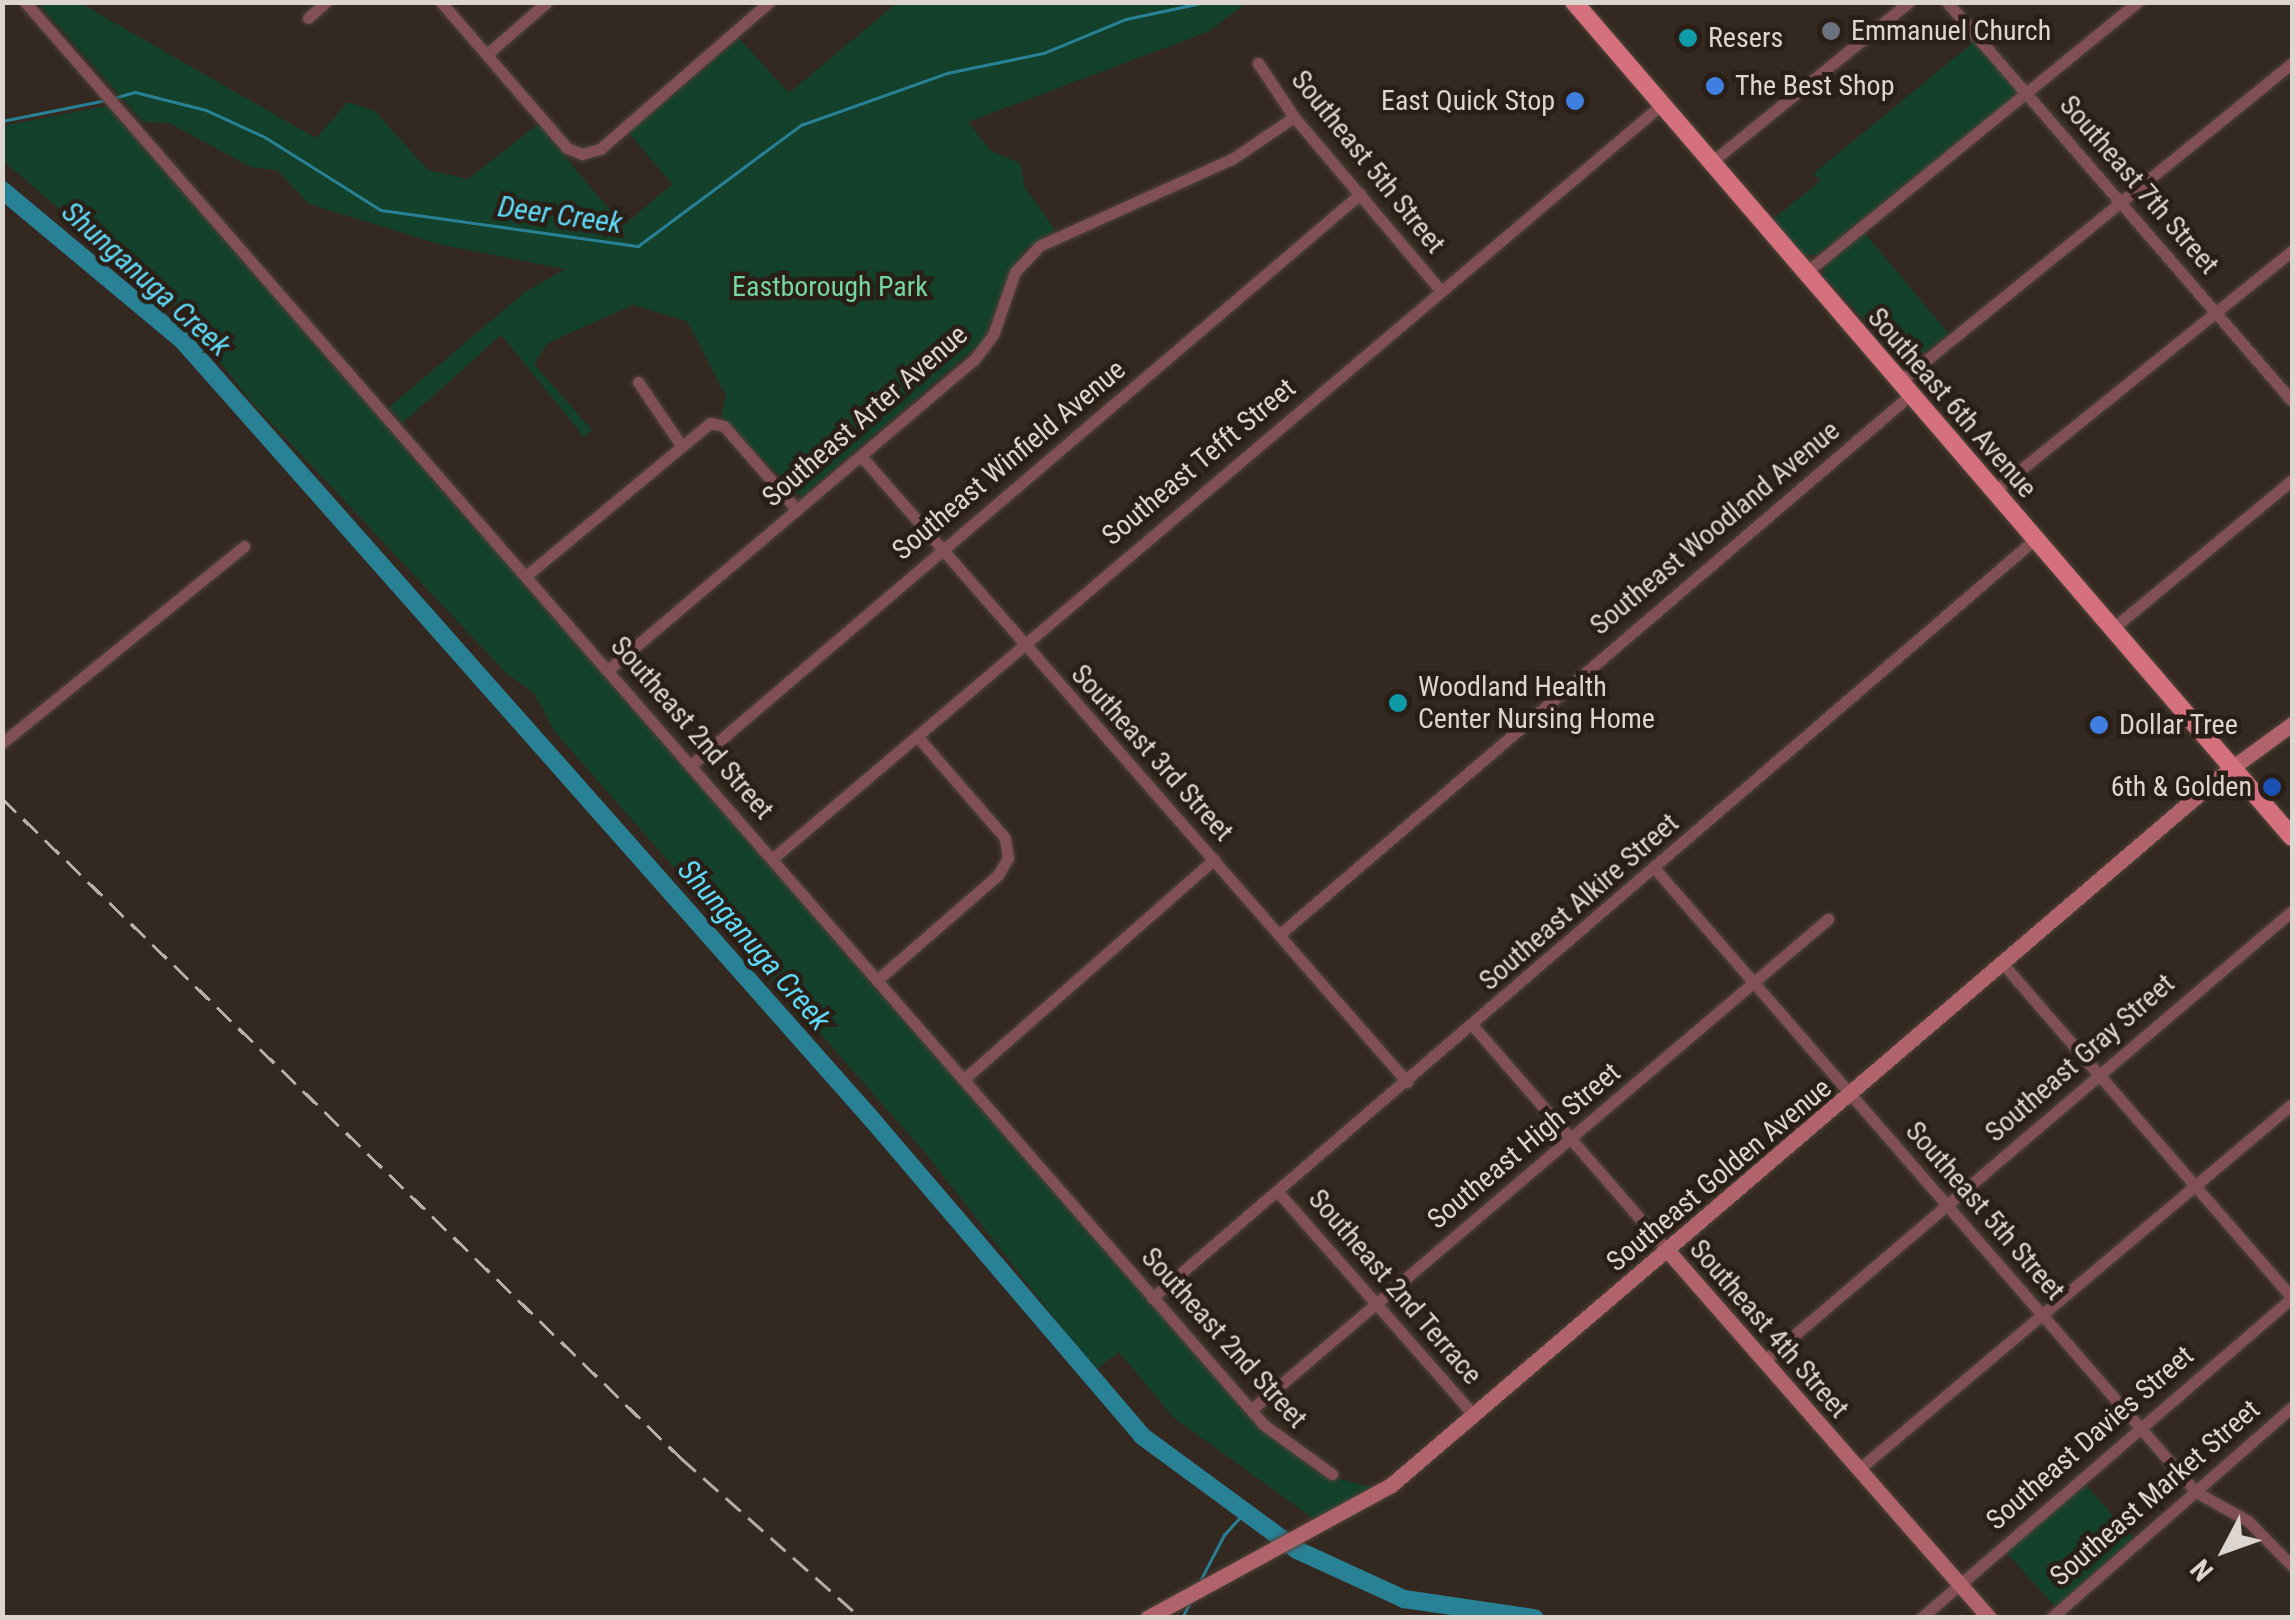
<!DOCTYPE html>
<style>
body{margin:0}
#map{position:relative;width:2295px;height:1620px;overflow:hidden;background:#342920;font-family:"Roboto Condensed",sans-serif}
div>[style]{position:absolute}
.green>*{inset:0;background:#13412b;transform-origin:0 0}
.stream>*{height:2.5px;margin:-1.25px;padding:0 1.25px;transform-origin:1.25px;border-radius:1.25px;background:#298196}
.river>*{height:18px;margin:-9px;padding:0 9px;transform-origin:9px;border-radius:9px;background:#298196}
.roads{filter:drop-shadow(0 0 2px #4f453c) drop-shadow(0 0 2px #4f453c)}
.street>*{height:11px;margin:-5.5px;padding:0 5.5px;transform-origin:5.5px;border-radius:5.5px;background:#815055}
.secondary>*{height:15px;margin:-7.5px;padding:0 7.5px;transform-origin:7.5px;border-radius:7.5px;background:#b0636b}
.primary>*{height:18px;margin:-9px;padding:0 9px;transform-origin:9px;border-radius:9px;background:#d4717d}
.rail>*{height:2.5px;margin-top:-1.25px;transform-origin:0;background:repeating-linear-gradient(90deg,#b6ada7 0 20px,transparent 0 30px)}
.dots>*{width:28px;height:28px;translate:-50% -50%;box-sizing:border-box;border:5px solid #2a1f17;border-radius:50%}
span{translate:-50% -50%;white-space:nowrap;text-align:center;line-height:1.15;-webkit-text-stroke:9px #2a1f17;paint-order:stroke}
.poi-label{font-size:28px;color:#ddd5cf}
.left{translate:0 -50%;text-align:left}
.right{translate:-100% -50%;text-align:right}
.street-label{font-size:28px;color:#ddd5cf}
.park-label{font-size:28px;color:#76d5a4}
.water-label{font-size:30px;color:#5edaf8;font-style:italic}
.frame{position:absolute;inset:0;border:5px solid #ddd5cf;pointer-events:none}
.north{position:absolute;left:2175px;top:1500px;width:100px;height:100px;-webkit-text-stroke:8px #2a1f17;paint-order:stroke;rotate:229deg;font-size:28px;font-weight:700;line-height:40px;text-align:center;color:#ddd5cf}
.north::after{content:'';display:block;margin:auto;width:35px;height:45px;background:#ddd5cf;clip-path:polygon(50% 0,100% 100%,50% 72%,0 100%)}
</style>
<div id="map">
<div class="green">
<i style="clip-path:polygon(38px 3px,80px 3px,316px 138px,348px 102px,375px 111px,428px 170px,468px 179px,538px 124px,623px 226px,672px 184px,629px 133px,739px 38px,789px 93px,897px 3px,1246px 3px,1210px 31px,968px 122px,991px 151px,1020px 163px,1025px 187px,1055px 230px,1026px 249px,1009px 272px,983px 341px,801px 497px,721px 417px,726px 396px,687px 321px,633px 305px,548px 343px,534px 364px,592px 430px,584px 437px,501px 335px,403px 423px,389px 407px,525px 292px,565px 269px,442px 245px,309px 204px,277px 170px,251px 167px,169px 123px,143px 122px)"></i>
<i style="clip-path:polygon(1975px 41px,2018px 94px,1817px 255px,1804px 255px,1773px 219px,1820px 181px,1814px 173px)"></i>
<i style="clip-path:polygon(107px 106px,1244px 1411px,1317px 1473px,1374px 1488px,1315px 1520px,1173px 1417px,1119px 1352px,1095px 1370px,927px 1155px,555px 732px,534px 693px,506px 673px,250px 400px,182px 313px,3px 161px,2px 126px)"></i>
<i style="clip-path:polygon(1864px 232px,1949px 334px,1907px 365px,1824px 277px,1824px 265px)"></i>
<i style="left:2083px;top:1482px;width:75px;height:104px;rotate:48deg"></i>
</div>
<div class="stream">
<i style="left:114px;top:98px;width:22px;rotate:-16deg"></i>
<i style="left:135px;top:92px;width:73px;rotate:14.2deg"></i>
<i style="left:206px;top:110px;width:65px;rotate:24.6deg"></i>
<i style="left:265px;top:137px;width:137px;rotate:32.2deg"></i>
<i style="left:381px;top:210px;width:260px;rotate:8deg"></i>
<i style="left:638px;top:246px;width:203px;rotate:-36.6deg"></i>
<i style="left:801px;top:125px;width:155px;rotate:-19.6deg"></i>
<i style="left:947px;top:73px;width:99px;rotate:-11.7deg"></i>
<i style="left:1044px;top:53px;width:89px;rotate:-22.5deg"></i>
<i style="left:1126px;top:19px;width:81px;rotate:-12.1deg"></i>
<i style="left:2px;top:121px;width:106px;rotate:-11.4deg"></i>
<i style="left:1201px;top:1579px;width:50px;rotate:-62.4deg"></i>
<i style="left:1224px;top:1535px;width:28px;rotate:-48deg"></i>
<i style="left:1182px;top:1618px;width:16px;rotate:-63deg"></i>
</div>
<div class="river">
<i style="left:2px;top:190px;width:236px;rotate:39.8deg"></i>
<i style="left:183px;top:341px;width:1044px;rotate:48.49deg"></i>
<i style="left:875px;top:1123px;width:411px;rotate:49.5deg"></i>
<i style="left:1142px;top:1436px;width:192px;rotate:36.3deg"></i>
<i style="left:1297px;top:1550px;width:118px;rotate:24.6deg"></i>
<i style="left:1404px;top:1599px;width:132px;rotate:8.3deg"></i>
</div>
<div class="roads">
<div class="street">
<i style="left:25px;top:2px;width:1887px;rotate:48.95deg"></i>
<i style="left:1264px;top:1425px;width:84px;rotate:35.8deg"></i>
<i style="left:441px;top:2px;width:193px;rotate:49.2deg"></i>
<i style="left:567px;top:148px;width:16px;rotate:22deg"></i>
<i style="left:582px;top:154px;width:19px;rotate:-16deg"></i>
<i style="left:600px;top:149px;width:224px;rotate:-41deg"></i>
<i style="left:1947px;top:2px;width:527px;rotate:49.15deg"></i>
<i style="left:308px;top:18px;width:24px;rotate:-42deg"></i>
<i style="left:487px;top:54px;width:79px;rotate:-40.9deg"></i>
<i style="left:1258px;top:63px;width:65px;rotate:56.3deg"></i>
<i style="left:1294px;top:117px;width:228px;rotate:49.8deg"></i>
<i style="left:1709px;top:164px;width:257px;rotate:-39deg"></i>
<i style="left:1804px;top:274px;width:431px;rotate:-39.2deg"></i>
<i style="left:638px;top:382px;width:76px;rotate:55.7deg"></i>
<i style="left:1898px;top:383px;width:508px;rotate:-39.08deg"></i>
<i style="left:861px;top:456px;width:831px;rotate:48.9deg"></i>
<i style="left:1993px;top:492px;width:384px;rotate:-38.9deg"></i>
<i style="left:527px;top:575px;width:238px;rotate:-39.7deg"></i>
<i style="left:710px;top:423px;width:14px;rotate:12deg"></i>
<i style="left:724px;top:426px;width:111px;rotate:49deg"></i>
<i style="left:2112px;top:629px;width:234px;rotate:-39.6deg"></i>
<i style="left:609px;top:669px;width:478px;rotate:-40.3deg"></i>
<i style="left:974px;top:360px;width:31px;rotate:-53deg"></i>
<i style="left:993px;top:335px;width:67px;rotate:-70.8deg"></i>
<i style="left:1015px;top:272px;width:35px;rotate:-47deg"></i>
<i style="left:1039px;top:246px;width:212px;rotate:-24.3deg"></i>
<i style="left:1232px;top:159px;width:75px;rotate:-34.1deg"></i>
<i style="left:2px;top:743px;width:312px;rotate:-39.1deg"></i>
<i style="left:691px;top:765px;width:880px;rotate:-40.48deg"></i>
<i style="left:772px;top:859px;width:1164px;rotate:-40.3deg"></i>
<i style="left:1656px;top:870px;width:824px;rotate:49.04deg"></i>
<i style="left:2196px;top:1492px;width:60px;rotate:29.1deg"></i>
<i style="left:2248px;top:1521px;width:63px;rotate:45.6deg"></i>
<i style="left:1280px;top:934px;width:828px;rotate:-40.54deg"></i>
<i style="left:2003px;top:964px;width:442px;rotate:49.1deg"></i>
<i style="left:877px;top:980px;width:160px;rotate:-41deg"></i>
<i style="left:998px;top:875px;width:20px;rotate:-60deg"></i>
<i style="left:1008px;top:858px;width:20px;rotate:-99deg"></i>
<i style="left:1005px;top:838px;width:135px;rotate:-130.8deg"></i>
<i style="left:1474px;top:1027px;width:296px;rotate:49.1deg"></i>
<i style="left:964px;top:1079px;width:333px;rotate:-41.3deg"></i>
<i style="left:1278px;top:1192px;width:298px;rotate:48.7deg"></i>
<i style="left:1152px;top:1298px;width:1163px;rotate:-40.68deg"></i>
<i style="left:1764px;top:1361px;width:694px;rotate:-40.44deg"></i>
<i style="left:1251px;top:1410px;width:758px;rotate:-40.4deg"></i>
<i style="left:1859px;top:1469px;width:566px;rotate:-40.13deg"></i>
<i style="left:1921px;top:1618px;width:490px;rotate:-40.8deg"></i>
<i style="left:2051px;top:1618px;width:320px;rotate:-41.2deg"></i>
</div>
<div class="secondary">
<i style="left:1668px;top:1251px;width:488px;rotate:48.8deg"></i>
<i style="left:1147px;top:1618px;width:278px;rotate:-28.6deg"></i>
<i style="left:1391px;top:1485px;width:1088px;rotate:-40.53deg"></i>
<i style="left:2218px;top:778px;width:92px;rotate:-36.1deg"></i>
</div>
<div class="primary">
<i style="left:1574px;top:2px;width:1101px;rotate:49.31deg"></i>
</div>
</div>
<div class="rail">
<i style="left:2px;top:798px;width:947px;rotate:44.19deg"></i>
<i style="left:681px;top:1458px;width:241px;rotate:41.6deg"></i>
</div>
<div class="dots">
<i style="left:1831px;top:31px;background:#6b7280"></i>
<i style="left:1688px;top:38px;background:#0f9aa8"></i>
<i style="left:1715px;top:86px;background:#3f7fe0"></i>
<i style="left:1575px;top:101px;background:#3f7fe0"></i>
<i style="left:1398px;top:703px;background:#0f9aa8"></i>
<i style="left:2099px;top:725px;background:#3f7fe0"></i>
<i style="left:2272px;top:787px;background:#1a4fb4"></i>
</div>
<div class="poi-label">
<span class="left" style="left:1851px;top:31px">Emmanuel Church</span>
<span class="left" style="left:1708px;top:38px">Resers</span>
<span class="left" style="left:1735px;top:86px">The Best Shop</span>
<span class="right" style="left:1555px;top:101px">East Quick Stop</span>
<span class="left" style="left:1418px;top:703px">Woodland Health<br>Center Nursing Home</span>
<span class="left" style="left:2119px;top:725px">Dollar Tree</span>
<span class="right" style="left:2252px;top:787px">6th &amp; Golden</span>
</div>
<div class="street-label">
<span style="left:1368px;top:162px;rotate:51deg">Southeast 5th Street</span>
<span style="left:2139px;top:185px;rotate:49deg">Southeast 7th Street</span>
<span style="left:1952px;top:403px;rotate:49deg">Southeast 6th Avenue</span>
<span style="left:865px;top:416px;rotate:-41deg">Southeast Arter Avenue</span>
<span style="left:1009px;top:460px;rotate:-40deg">Southeast Winfield Avenue</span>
<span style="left:1199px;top:462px;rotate:-40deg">Southeast Tefft Street</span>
<span style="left:1715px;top:528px;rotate:-40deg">Southeast Woodland Avenue</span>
<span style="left:692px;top:728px;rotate:49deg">Southeast 2nd Street</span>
<span style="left:1152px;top:753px;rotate:48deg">Southeast 3rd Street</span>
<span style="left:1579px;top:902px;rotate:-41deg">Southeast Alkire Street</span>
<span style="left:2080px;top:1058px;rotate:-41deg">Southeast Gray Street</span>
<span style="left:1524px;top:1146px;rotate:-40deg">Southeast High Street</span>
<span style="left:1719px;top:1175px;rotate:-40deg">Southeast Golden Avenue</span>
<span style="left:1985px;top:1211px;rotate:49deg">Southeast 5th Street</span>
<span style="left:1395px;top:1287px;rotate:49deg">Southeast 2nd Terrace</span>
<span style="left:1769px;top:1329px;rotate:49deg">Southeast 4th Street</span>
<span style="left:1224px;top:1338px;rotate:48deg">Southeast 2nd Street</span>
<span style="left:2090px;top:1438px;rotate:-41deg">Southeast Davies Street</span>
<span style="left:2155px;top:1493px;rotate:-41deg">Southeast Market Street</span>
</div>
<div class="park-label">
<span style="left:830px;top:287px">Eastborough Park</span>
</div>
<div class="water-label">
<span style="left:560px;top:215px;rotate:8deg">Deer Creek</span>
<span style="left:146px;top:279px;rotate:42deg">Shunganuga Creek</span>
<span style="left:754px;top:945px;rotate:49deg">Shunganuga Creek</span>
</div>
<div class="frame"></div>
<div class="north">N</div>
</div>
